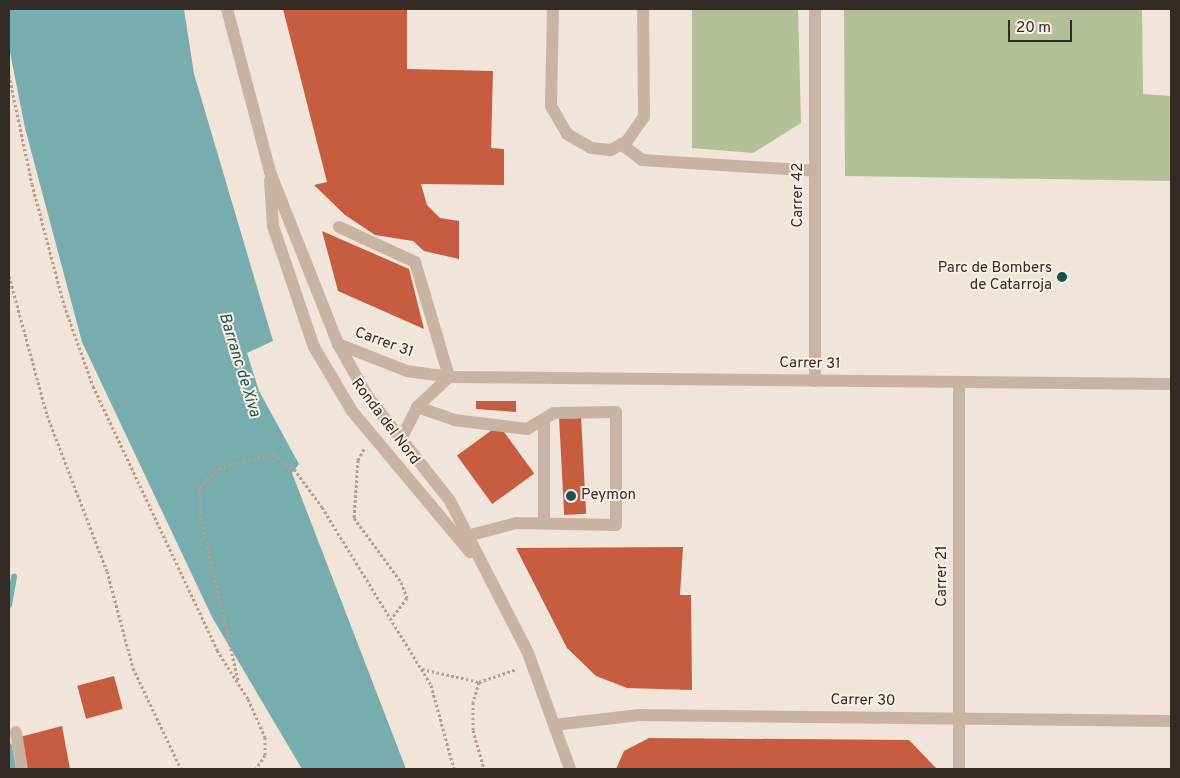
<!DOCTYPE html>
<style>
body{margin:0}
#map{position:relative;width:1180px;height:778px;overflow:hidden;background:#f1e4d8;font-family:Overpass,sans-serif}
div>[style]{position:absolute}
.green>*{inset:0;background:#b4c098}
.water>*{inset:0;background:#77adae}
.stream>*{height:6px;margin:-3px;padding:0 3px;transform-origin:3px;border-radius:3px;background:#77adae}
.building>*{inset:0;background:#c75d40;transform-origin:0 0}
.path>*{height:3px;margin-top:-1.5px;transform-origin:0;background:repeating-linear-gradient(90deg,#b59e8e 0 2.5px,transparent 0 5px)}
.minor>*{height:12px;margin:-6px;padding:0 6px;transform-origin:6px;border-radius:6px;background:#c9b4a4}
.dots>*{width:14px;height:14px;translate:-50% -50%;box-sizing:border-box;border:2px solid #f9efe4;border-radius:50%}
span{translate:-50% -50%;white-space:nowrap;text-align:center;line-height:1.15;-webkit-text-stroke:4px #f9efe4;paint-order:stroke}
.street-label{font-size:15px;color:#342a26}
.poi-label{font-size:15px;color:#342a26}
.right{translate:-100% -50%;text-align:right}
.left{translate:0 -50%;text-align:left}
.water-label{font-size:16px;color:#1b5355;font-style:italic}
.frame{position:absolute;inset:0;border:10px solid #342a26;pointer-events:none}
.scale{position:absolute;left:1008px;top:20px;width:64px;height:22px;box-sizing:border-box;border:2px solid #342a26;border-top:0;padding-left:6px;font-size:15px;line-height:18px;white-space:nowrap;color:#342a26;-webkit-text-stroke:4px #f9efe4;paint-order:stroke}
</style>
<div id="map">
<div class="green">
<i style="clip-path:polygon(692px 9px,798px 9px,801px 123px,753px 153px,692px 148px)"></i>
<i style="clip-path:polygon(844px 9px,1142px 9px,1143px 94px,1171px 96px,1171px 181px,845px 176px)"></i>
</div>
<div class="water">
<i style="clip-path:polygon(9px 9px,184px 9px,194px 74px,273px 341px,247px 353px,259px 391px,299px 464px,292px 473px,406px 769px,302px 769px,212px 617px,82px 342px,25px 128px,9px 47px)"></i>
</div>
<div class="stream">
<i style="left:9px;top:605px;width:29px;rotate:-80deg"></i>
<i style="left:9px;top:746px;width:23px;rotate:80deg"></i>
</div>
<div class="building">
<i style="clip-path:polygon(283px 9px,407px 9px,407px 69px,493px 71px,491px 148px,504px 149px,504px 185px,421px 184px,427px 205px,440px 218px,459px 221px,459px 259px,424px 251px,413px 241px,375px 235px,345px 215px,314px 185px,327px 182px)"></i>
<i style="clip-path:polygon(322px 231px,409px 269px,424px 329px,338px 291px)"></i>
<i style="clip-path:polygon(476px 401px,516px 401px,516px 412px,476px 409px)"></i>
<i style="left:581px;top:416px;width:98px;height:22px;rotate:87deg"></i>
<i style="left:499px;top:425px;width:60px;height:52px;rotate:54deg"></i>
<i style="clip-path:polygon(683px 547px,680px 595px,691px 595px,692px 690px,627px 688px,596px 676px,567px 648px,516px 548px)"></i>
<i style="left:114px;top:676px;width:34px;height:38px;rotate:75deg"></i>
<i style="clip-path:polygon(62px 726px,70px 769px,25px 769px,20px 737px)"></i>
<i style="clip-path:polygon(649px 738px,909px 740px,937px 769px,616px 769px,624px 751px)"></i>
</div>
<div class="path">
<i style="left:9px;top:75px;width:111px;rotate:78.1deg"></i>
<i style="left:32px;top:184px;width:125px;rotate:75.2deg"></i>
<i style="left:64px;top:305px;width:86px;rotate:70.3deg"></i>
<i style="left:93px;top:386px;width:292px;rotate:64.8deg"></i>
<i style="left:217px;top:650px;width:58px;rotate:57.7deg"></i>
<i style="left:248px;top:699px;width:42px;rotate:65.9deg"></i>
<i style="left:265px;top:737px;width:18px;rotate:90deg"></i>
<i style="left:265px;top:755px;width:17px;rotate:123deg"></i>
<i style="left:9px;top:276px;width:144px;rotate:74.7deg"></i>
<i style="left:47px;top:415px;width:167px;rotate:69deg"></i>
<i style="left:107px;top:571px;width:100px;rotate:75deg"></i>
<i style="left:133px;top:668px;width:112px;rotate:64.6deg"></i>
<i style="left:364px;top:449px;width:13px;rotate:119deg"></i>
<i style="left:358px;top:460px;width:58px;rotate:93.9deg"></i>
<i style="left:354px;top:518px;width:79px;rotate:53.7deg"></i>
<i style="left:401px;top:582px;width:17px;rotate:69deg"></i>
<i style="left:407px;top:598px;width:25px;rotate:127deg"></i>
<i style="left:422px;top:669px;width:58px;rotate:12.8deg"></i>
<i style="left:479px;top:682px;width:40px;rotate:-18.9deg"></i>
<i style="left:238px;top:680px;width:165px;rotate:-102.9deg"></i>
<i style="left:201px;top:519px;width:32px;rotate:-92deg"></i>
<i style="left:200px;top:487px;width:27px;rotate:-45deg"></i>
<i style="left:219px;top:468px;width:57px;rotate:-14.3deg"></i>
<i style="left:274px;top:454px;width:25px;rotate:37deg"></i>
<i style="left:294px;top:469px;width:47px;rotate:53.6deg"></i>
<i style="left:322px;top:507px;width:209px;rotate:58.5deg"></i>
<i style="left:431px;top:685px;width:87px;rotate:74.7deg"></i>
<i style="left:479px;top:682px;width:21px;rotate:107deg"></i>
<i style="left:473px;top:702px;width:28px;rotate:90deg"></i>
<i style="left:473px;top:730px;width:41px;rotate:74.2deg"></i>
</div>
<div class="minor">
<i style="left:227px;top:9px;width:169px;rotate:75.2deg"></i>
<i style="left:270px;top:172px;width:185px;rotate:68.4deg"></i>
<i style="left:338px;top:344px;width:61px;rotate:60.5deg"></i>
<i style="left:368px;top:397px;width:132px;rotate:51.7deg"></i>
<i style="left:450px;top:501px;width:171px;rotate:62.8deg"></i>
<i style="left:528px;top:653px;width:123px;rotate:70.1deg"></i>
<i style="left:553px;top:9px;width:97px;rotate:91.2deg"></i>
<i style="left:551px;top:106px;width:32px;rotate:60deg"></i>
<i style="left:567px;top:134px;width:28px;rotate:30deg"></i>
<i style="left:591px;top:148px;width:20px;rotate:6deg"></i>
<i style="left:611px;top:150px;width:18px;rotate:-29deg"></i>
<i style="left:627px;top:141px;width:29px;rotate:-55deg"></i>
<i style="left:644px;top:117px;width:108px;rotate:-90.5deg"></i>
<i style="left:815px;top:9px;width:372px;rotate:90deg"></i>
<i style="left:621px;top:144px;width:26px;rotate:37deg"></i>
<i style="left:642px;top:160px;width:173px;rotate:3.6deg"></i>
<i style="left:270px;top:180px;width:46px;rotate:86.3deg"></i>
<i style="left:273px;top:226px;width:128px;rotate:71.3deg"></i>
<i style="left:314px;top:347px;width:74px;rotate:59.3deg"></i>
<i style="left:352px;top:411px;width:184px;rotate:50.1deg"></i>
<i style="left:339px;top:227px;width:84px;rotate:24.7deg"></i>
<i style="left:415px;top:262px;width:120px;rotate:73.5deg"></i>
<i style="left:338px;top:344px;width:74px;rotate:21.4deg"></i>
<i style="left:407px;top:371px;width:42px;rotate:8.1deg"></i>
<i style="left:449px;top:377px;width:722px;rotate:0.56deg"></i>
<i style="left:417px;top:407px;width:39px;rotate:19deg"></i>
<i style="left:454px;top:420px;width:74px;rotate:7deg"></i>
<i style="left:527px;top:429px;width:31px;rotate:-31deg"></i>
<i style="left:554px;top:413px;width:62px;rotate:-0.9deg"></i>
<i style="left:616px;top:412px;width:113px;rotate:90deg"></i>
<i style="left:616px;top:525px;width:100px;rotate:-178.9deg"></i>
<i style="left:516px;top:523px;width:51px;rotate:165.1deg"></i>
<i style="left:544px;top:419px;width:104px;rotate:90deg"></i>
<i style="left:401px;top:439px;width:36px;rotate:-63deg"></i>
<i style="left:417px;top:407px;width:44px;rotate:-43.2deg"></i>
<i style="left:554px;top:725px;width:86px;rotate:-6.7deg"></i>
<i style="left:639px;top:715px;width:532px;rotate:0.65deg"></i>
<i style="left:16px;top:732px;width:37px;rotate:81deg"></i>
<i style="left:959px;top:769px;width:387px;rotate:-90deg"></i>
</div>
<div class="dots">
<i style="left:1062px;top:277px;background:#1b5355"></i>
<i style="left:571px;top:496px;background:#1b5355"></i>
</div>
<div class="street-label">
<span style="left:799px;top:195px;rotate:-90deg">Carrer 42</span>
<span style="left:384px;top:343px;rotate:20deg">Carrer 31</span>
<span style="left:810px;top:364px;rotate:1deg">Carrer 31</span>
<span style="left:385px;top:422px;rotate:53deg">Ronda del Nord</span>
<span style="left:943px;top:576px;rotate:-90deg">Carrer 21</span>
<span style="left:863px;top:701px;rotate:1deg">Carrer 30</span>
</div>
<div class="poi-label">
<span class="right" style="left:1052px;top:277px">Parc de Bombers<br>de Catarroja</span>
<span class="left" style="left:581px;top:496px">Peymon</span>
</div>
<div class="water-label">
<span style="left:239px;top:365px;rotate:73deg">Barranc de Xiva</span>
</div>
<div class="frame"></div>
<div class="scale">20 m</div>
</div>
